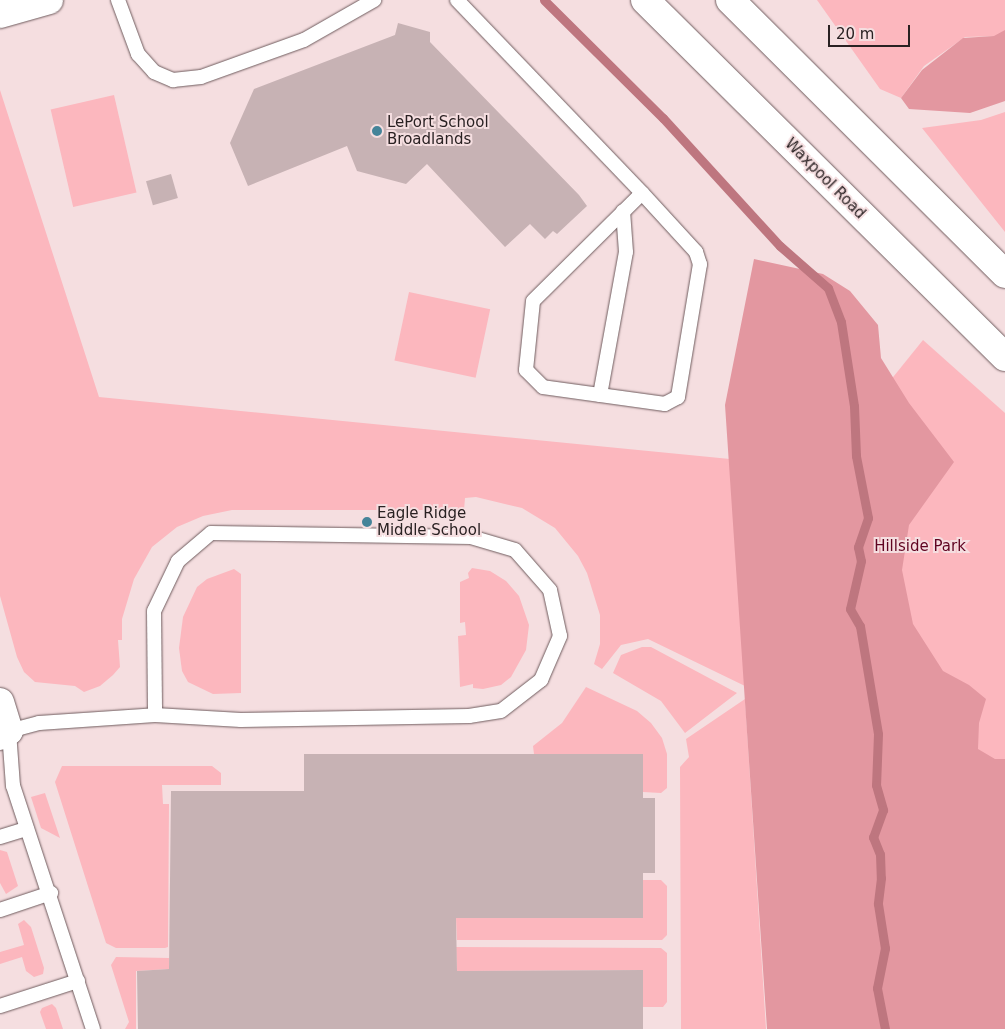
<!DOCTYPE html>
<style>
body{margin:0}
#map{position:relative;width:1005px;height:1029px;overflow:hidden;background:#f5dee0;font-family:"DejaVu Sans",sans-serif}
div>[style]{position:absolute}
.green>*{inset:0;background:#fcb7be;transform-origin:0 0}
.forest>*{inset:0;background:#e397a0}
.stream>*{height:9px;margin:-4.5px;padding:0 4.5px;transform-origin:4.5px;border-radius:4.5px;background:#be767f}
.building>*{inset:0;background:#c7b2b4;transform-origin:0 0}
.roads{filter:drop-shadow(0 0 1px #6f5c5e) drop-shadow(0 0 1px #6f5c5e)}
.service>*{height:14px;margin:-7px;padding:0 7px;transform-origin:7px;border-radius:7px;background:#fff}
.minor>*{height:28px;margin:-14px;padding:0 14px;transform-origin:14px;border-radius:14px;background:#fff}
.tertiary>*{height:28px;margin:-14px;padding:0 14px;transform-origin:14px;border-radius:14px;background:#fff}
.dots>*{width:14px;height:14px;translate:-50% -50%;box-sizing:border-box;border:2px solid #f5dee0;border-radius:50%}
span{translate:-50% -50%;white-space:nowrap;text-align:center;line-height:1.15;-webkit-text-stroke:4px #f5dee0;paint-order:stroke}
.poi-label{font-size:15px;color:#292122}
.left{translate:0 -50%;text-align:left}
.street-label{font-size:15px;color:#292122}
.park-label{font-size:15px;color:#600421}
.scale{position:absolute;left:828px;top:25px;width:82px;height:22px;box-sizing:border-box;border:2px solid #292122;border-top:0;padding-left:6px;font-size:15px;line-height:18px;white-space:nowrap;color:#292122;-webkit-text-stroke:4px #f5dee0;paint-order:stroke}
</style>
<div id="map">
<div class="green">
<i style="clip-path:polygon(817px 0,1005px 0,1005px 31px,998px 36px,965px 37px,924px 66px,901px 98px,880px 89px)"></i>
<i style="clip-path:polygon(0 90px,99px 397px,730px 459px,745px 686px,648px 639px,621px 645px,602px 669px,594px 664px,600px 644px,600px 615px,587px 573px,578px 556px,555px 528px,522px 508px,476px 497px,465px 498px,464px 510px,232px 510px,203px 516px,177px 527px,152px 547px,134px 579px,122px 619px,122px 640px,118px 640px,120px 667px,113px 675px,100px 686px,84px 692px,75px 686px,35px 682px,24px 672px,17px 657px,0 596px)"></i>
<i style="left:114px;top:95px;width:100px;height:65px;rotate:77deg"></i>
<i style="clip-path:polygon(1005px 112px,1005px 232px,922px 128px,981px 120px)"></i>
<i style="left:409px;top:292px;width:83px;height:70px;rotate:12deg"></i>
<i style="clip-path:polygon(923px 340px,1005px 413px,1005px 1029px,852px 428px)"></i>
<i style="clip-path:polygon(472px 568px,490px 571px,506px 581px,519px 596px,529px 625px,526px 650px,511px 677px,501px 685px,483px 689px,473px 688px,473px 684px,460px 687px,458px 636px,466px 635px,465px 622px,460px 623px,460px 582px,469px 578px,468px 573px)"></i>
<i style="clip-path:polygon(234px 569px,241px 574px,241px 693px,213px 694px,188px 682px,182px 671px,179px 648px,183px 617px,197px 587px,207px 579px)"></i>
<i style="clip-path:polygon(642px 647px,651px 647px,737px 693px,685px 733px,661px 701px,613px 673px,621px 655px)"></i>
<i style="clip-path:polygon(586px 687px,637px 711px,651px 723px,662px 738px,667px 754px,667px 788px,661px 793px,643px 792px,643px 755px,534px 754px,533px 746px,562px 723px)"></i>
<i style="clip-path:polygon(745px 699px,766px 1029px,681px 1029px,680px 767px,689px 757px,686px 739px)"></i>
<i style="clip-path:polygon(62px 766px,212px 766px,221px 773px,221px 785px,162px 785px,163px 804px,169px 804px,168px 947px,165px 948px,116px 948px,106px 943px,55px 782px)"></i>
<i style="clip-path:polygon(45px 793px,60px 838px,41px 828px,31px 797px)"></i>
<i style="clip-path:polygon(0 850px,7px 852px,18px 886px,6px 894px,0 883px)"></i>
<i style="clip-path:polygon(643px 880px,661px 880px,667px 886px,667px 935px,662px 940px,457px 940px,456px 918px,643px 918px)"></i>
<i style="clip-path:polygon(24px 920px,31px 927px,44px 968px,43px 974px,34px 977px,26px 971px,22px 957px,0 964px,0 952px,24px 945px,18px 924px)"></i>
<i style="clip-path:polygon(456px 947px,661px 948px,667px 953px,667px 1002px,663px 1007px,643px 1007px,643px 970px,457px 971px)"></i>
<i style="clip-path:polygon(116px 957px,169px 958px,169px 969px,136px 971px,136px 1029px,125px 1029px,129px 1022px,111px 965px)"></i>
<i style="clip-path:polygon(52px 1004px,56px 1008px,63px 1029px,46px 1029px,40px 1012px,42px 1008px)"></i>
</div>
<div class="forest">
<i style="clip-path:polygon(1005px 30px,1005px 101px,970px 113px,909px 109px,901px 98px,922px 70px,963px 38px,994px 36px)"></i>
<i style="clip-path:polygon(754px 259px,823px 274px,850px 291px,878px 325px,881px 358px,909px 403px,954px 462px,909px 525px,902px 570px,913px 624px,943px 671px,969px 685px,986px 699px,979px 723px,978px 749px,995px 759px,1005px 759px,1005px 1029px,767px 1029px,725px 405px)"></i>
</div>
<div class="stream">
<i style="left:544px;top:0;width:168px;rotate:44.8deg"></i>
<i style="left:663px;top:118px;width:173px;rotate:47.6deg"></i>
<i style="left:780px;top:246px;width:64px;rotate:41.2deg"></i>
<i style="left:828px;top:288px;width:36px;rotate:69deg"></i>
<i style="left:841px;top:322px;width:85px;rotate:81.2deg"></i>
<i style="left:854px;top:406px;width:50px;rotate:87.7deg"></i>
<i style="left:856px;top:456px;width:63px;rotate:79deg"></i>
<i style="left:868px;top:518px;width:31px;rotate:109deg"></i>
<i style="left:858px;top:547px;width:14px;rotate:78deg"></i>
<i style="left:861px;top:561px;width:49px;rotate:102.9deg"></i>
<i style="left:850px;top:609px;width:20px;rotate:60deg"></i>
<i style="left:860px;top:626px;width:109px;rotate:80.5deg"></i>
<i style="left:878px;top:734px;width:51px;rotate:92.2deg"></i>
<i style="left:876px;top:785px;width:26px;rotate:74deg"></i>
<i style="left:883px;top:810px;width:29px;rotate:110deg"></i>
<i style="left:873px;top:837px;width:18px;rotate:68deg"></i>
<i style="left:880px;top:854px;width:24px;rotate:88deg"></i>
<i style="left:881px;top:878px;width:26px;rotate:97deg"></i>
<i style="left:878px;top:904px;width:45px;rotate:81deg"></i>
<i style="left:885px;top:948px;width:41px;rotate:101.3deg"></i>
<i style="left:877px;top:988px;width:42px;rotate:79deg"></i>
</div>
<div class="building">
<i style="clip-path:polygon(398px 23px,430px 32px,430px 42px,579px 195px,587px 206px,557px 234px,553px 231px,545px 239px,530px 224px,505px 247px,427px 164px,406px 184px,357px 171px,347px 146px,248px 186px,230px 143px,254px 89px,395px 35px)"></i>
<i style="left:171px;top:174px;width:25px;height:26px;rotate:74deg"></i>
<i style="clip-path:polygon(304px 754px,643px 754px,643px 798px,655px 798px,655px 873px,643px 873px,643px 918px,456px 918px,457px 971px,643px 970px,643px 1029px,138px 1029px,137px 971px,169px 969px,171px 791px,304px 791px)"></i>
</div>
<div class="roads">
<div class="service">
<i style="left:118px;top:0;width:58px;rotate:69.7deg"></i>
<i style="left:138px;top:54px;width:24px;rotate:48deg"></i>
<i style="left:154px;top:72px;width:21px;rotate:23deg"></i>
<i style="left:173px;top:80px;width:28px;rotate:-6deg"></i>
<i style="left:201px;top:77px;width:109px;rotate:-19.8deg"></i>
<i style="left:304px;top:40px;width:81px;rotate:-29.7deg"></i>
<i style="left:457px;top:0;width:267px;rotate:46.2deg"></i>
<i style="left:642px;top:193px;width:80px;rotate:47.5deg"></i>
<i style="left:696px;top:252px;width:13px;rotate:72deg"></i>
<i style="left:700px;top:264px;width:135px;rotate:99.4deg"></i>
<i style="left:678px;top:397px;width:15px;rotate:152deg"></i>
<i style="left:665px;top:404px;width:123px;rotate:-172.1deg"></i>
<i style="left:543px;top:387px;width:24px;rotate:-135deg"></i>
<i style="left:526px;top:370px;width:69px;rotate:-84.2deg"></i>
<i style="left:533px;top:301px;width:153px;rotate:-44.7deg"></i>
<i style="left:600px;top:395px;width:145px;rotate:-79.7deg"></i>
<i style="left:626px;top:252px;width:41px;rotate:-94.2deg"></i>
<i style="left:0;top:837px;width:28px;rotate:-17deg"></i>
<i style="left:0;top:910px;width:54px;rotate:-18.4deg"></i>
<i style="left:0;top:1006px;width:82px;rotate:-17.8deg"></i>
<i style="left:93px;top:1029px;width:256px;rotate:-108.2deg"></i>
<i style="left:13px;top:786px;width:55px;rotate:-94.2deg"></i>
<i style="left:9px;top:731px;width:31px;rotate:-15deg"></i>
<i style="left:39px;top:723px;width:116px;rotate:-3.9deg"></i>
<i style="left:155px;top:715px;width:86px;rotate:3.3deg"></i>
<i style="left:241px;top:720px;width:228px;rotate:-1deg"></i>
<i style="left:469px;top:716px;width:32px;rotate:-9deg"></i>
<i style="left:501px;top:711px;width:51px;rotate:-37.8deg"></i>
<i style="left:541px;top:680px;width:48px;rotate:-66.6deg"></i>
<i style="left:560px;top:636px;width:47px;rotate:-102.3deg"></i>
<i style="left:550px;top:590px;width:53px;rotate:-131.2deg"></i>
<i style="left:515px;top:550px;width:46px;rotate:-163.5deg"></i>
<i style="left:471px;top:537px;width:260px;rotate:-179.1deg"></i>
<i style="left:211px;top:533px;width:43px;rotate:139.7deg"></i>
<i style="left:178px;top:561px;width:55px;rotate:115.6deg"></i>
<i style="left:154px;top:611px;width:104px;rotate:89.4deg"></i>
</div>
<div class="minor">
<i style="left:0;top:702px;width:30px;rotate:73deg"></i>
<i style="left:9px;top:731px;width:10px;rotate:151deg"></i>
</div>
<div class="tertiary">
<i style="left:645px;top:0;width:507px;rotate:44.76deg"></i>
<i style="left:730px;top:0;width:388px;rotate:44.9deg"></i>
<i style="left:0;top:14px;width:51px;rotate:-15.9deg"></i>
</div>
</div>
<div class="dots">
<i style="left:377px;top:131px;background:#458499"></i>
<i style="left:367px;top:522px;background:#458499"></i>
</div>
<div class="poi-label">
<span class="left" style="left:387px;top:131px">LePort School<br>Broadlands</span>
<span class="left" style="left:377px;top:522px">Eagle Ridge<br>Middle School</span>
</div>
<div class="street-label">
<span style="left:825px;top:179px;rotate:45deg">Waxpool Road</span>
</div>
<div class="park-label">
<span style="left:920px;top:547px">Hillside Park</span>
</div>
<div class="scale">20 m</div>
</div>
